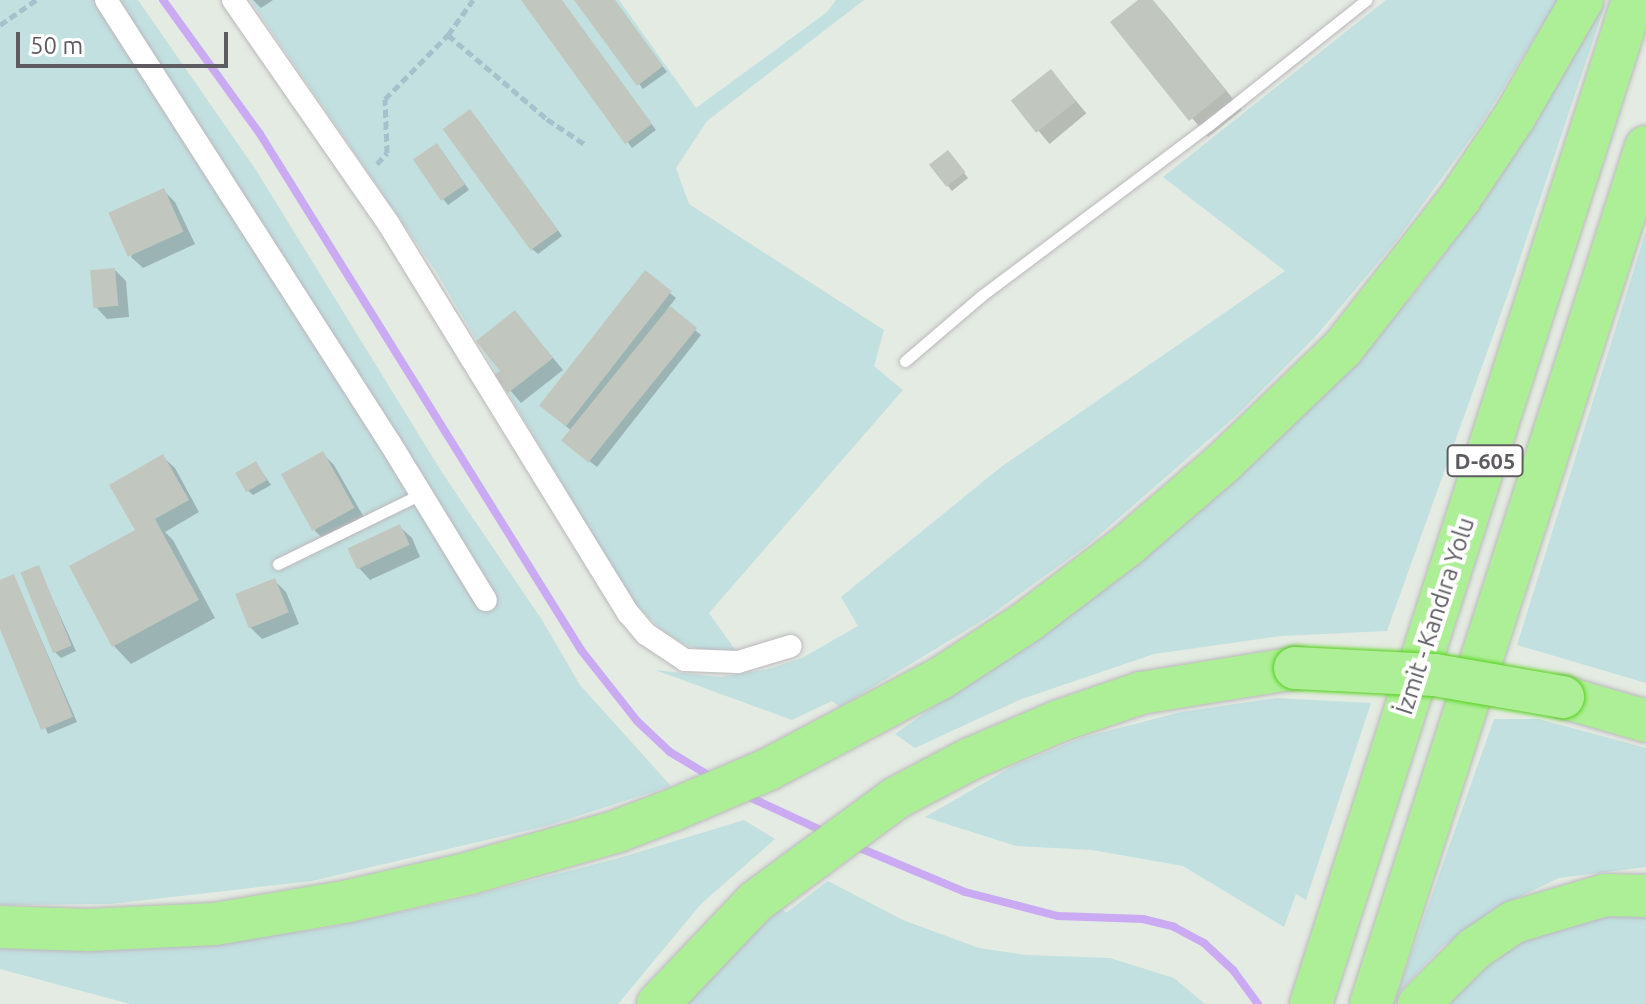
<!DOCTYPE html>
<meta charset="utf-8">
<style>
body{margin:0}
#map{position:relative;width:1646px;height:1004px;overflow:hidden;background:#e4ebe2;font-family:Ubuntu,sans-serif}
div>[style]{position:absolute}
.green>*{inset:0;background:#c2e0e0}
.shadow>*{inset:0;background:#0003;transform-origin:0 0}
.stream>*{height:8px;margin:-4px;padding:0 4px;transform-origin:4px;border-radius:4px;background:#caabf3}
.building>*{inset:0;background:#c1c7bf;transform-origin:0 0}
.path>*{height:5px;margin-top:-2.5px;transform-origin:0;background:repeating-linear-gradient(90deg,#a4c1cc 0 8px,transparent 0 12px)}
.roads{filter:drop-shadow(0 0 2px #bbb8bd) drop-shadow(0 0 2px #bbb8bd)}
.lane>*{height:11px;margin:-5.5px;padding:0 5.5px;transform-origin:5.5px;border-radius:5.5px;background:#fff}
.street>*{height:22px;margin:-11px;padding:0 11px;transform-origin:11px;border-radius:11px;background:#fff}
.highway>*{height:42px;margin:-21px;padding:0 21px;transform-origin:21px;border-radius:21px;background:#adef96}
.bridges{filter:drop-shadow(0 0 2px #56d11d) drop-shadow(0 0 2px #56d11d)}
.highway-bridge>*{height:42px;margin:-21px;padding:0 21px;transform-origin:21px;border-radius:21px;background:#adef96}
span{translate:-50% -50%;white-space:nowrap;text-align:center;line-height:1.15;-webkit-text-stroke:8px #fff;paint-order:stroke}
.shield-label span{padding:2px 6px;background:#fff;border:2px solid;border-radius:6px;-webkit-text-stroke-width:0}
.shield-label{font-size:22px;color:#5e5b61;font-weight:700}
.street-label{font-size:24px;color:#5e5b61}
.scale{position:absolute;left:16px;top:32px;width:212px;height:36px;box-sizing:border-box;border:4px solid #5e5b61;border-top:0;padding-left:10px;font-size:24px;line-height:28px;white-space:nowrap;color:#5e5b61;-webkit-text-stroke:6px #fff;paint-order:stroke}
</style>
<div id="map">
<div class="green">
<i style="clip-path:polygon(0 0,138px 0,256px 170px,443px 474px,542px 620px,580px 685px,671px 786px,550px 825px,312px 881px,110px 904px,0 905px)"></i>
<i style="clip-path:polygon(250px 0,619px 0,696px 108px,827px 12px,836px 0,864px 0,707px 121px,676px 168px,689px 204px,884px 330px,874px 366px,903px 390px,709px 613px,736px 651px,707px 653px,682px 643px,661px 629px,632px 601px,435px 270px)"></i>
<i style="clip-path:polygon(1386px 0,1558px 0,1481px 124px,1396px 241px,1316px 336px,1238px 414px,1089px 544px,988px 617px,840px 707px,832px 701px,792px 720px,655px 670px,720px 677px,768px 669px,802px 658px,858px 626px,841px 597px,1001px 467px,1285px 271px,1163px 177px)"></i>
<i style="clip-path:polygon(1606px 2px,1509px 291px,1387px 631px,1281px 636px,1154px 654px,1019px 700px,915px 748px,895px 734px,1139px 561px,1257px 460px,1340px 378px,1419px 288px,1467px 223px)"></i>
<i style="clip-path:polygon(1646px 231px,1646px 683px,1517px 645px)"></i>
<i style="clip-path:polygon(1276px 698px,1371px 703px,1306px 900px,1296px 894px,1284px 927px,1183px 866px,1092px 850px,1016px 846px,925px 817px,1015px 765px,1081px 738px,1181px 712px)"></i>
<i style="clip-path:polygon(1494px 719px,1539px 719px,1646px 748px,1646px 867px,1559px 878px,1496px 908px,1442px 947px,1397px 994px)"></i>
<i style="clip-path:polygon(744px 820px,775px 839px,701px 904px,618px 1004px,130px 1004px,0 969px,0 945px,195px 946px,331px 927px,456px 900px,619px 858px)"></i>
<i style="clip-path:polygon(828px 881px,903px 920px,979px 948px,1027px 955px,1110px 958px,1174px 978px,1205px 1004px,687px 1004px,725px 959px,780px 907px,786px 913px)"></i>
<i style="clip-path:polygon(1608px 916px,1646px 917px,1646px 1004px,1446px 1004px,1455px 989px,1514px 945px,1563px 925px)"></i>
</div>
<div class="shadow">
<i style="clip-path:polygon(253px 0,273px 0,261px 8px)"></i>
<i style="clip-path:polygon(523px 0,561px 0,656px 130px,632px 148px)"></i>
<i style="clip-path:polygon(576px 0,614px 0,667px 72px,643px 89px)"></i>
<i style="clip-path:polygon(1141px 0,1151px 0,1164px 13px,1242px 110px,1208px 137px,1112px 23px)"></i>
<i style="left:1051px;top:71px;width:55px;height:48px;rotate:50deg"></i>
<i style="clip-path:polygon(475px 116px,562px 236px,538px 254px,532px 249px)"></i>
<i style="clip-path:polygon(442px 151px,469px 190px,448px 205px,443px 199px)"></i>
<i style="clip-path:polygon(953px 158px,968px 178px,952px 191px,947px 185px)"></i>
<i style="clip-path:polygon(163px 190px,175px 202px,195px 244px,143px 268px,131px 257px)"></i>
<i style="clip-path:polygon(115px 270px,126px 281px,129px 317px,107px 319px,96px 307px)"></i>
<i style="clip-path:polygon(645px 273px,676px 298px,668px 308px,701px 335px,597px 467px,571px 447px,573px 432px,546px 410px)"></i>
<i style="clip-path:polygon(515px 312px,563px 370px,521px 403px,497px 375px,502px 371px)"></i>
<i style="clip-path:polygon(322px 453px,334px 465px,366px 521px,327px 542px,315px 531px)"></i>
<i style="clip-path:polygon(163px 457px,175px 468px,199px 512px,165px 532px,173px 540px,215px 618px,131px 664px,114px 646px,138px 531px)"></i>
<i style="clip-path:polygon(256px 463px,271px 485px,253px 495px,247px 490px)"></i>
<i style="clip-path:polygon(400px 527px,412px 538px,420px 557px,370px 580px,359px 568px)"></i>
<i style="clip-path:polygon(38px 567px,76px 651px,61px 658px,55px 652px)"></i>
<i style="clip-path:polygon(14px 577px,77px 722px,48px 734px,0 623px,0 582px)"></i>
<i style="clip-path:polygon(275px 581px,286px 592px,299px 624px,262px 639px,250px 627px)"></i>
</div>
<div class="stream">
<i style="left:163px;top:0;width:165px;rotate:54.1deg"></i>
<i style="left:260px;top:134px;width:608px;rotate:58.11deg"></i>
<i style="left:581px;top:650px;width:90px;rotate:51.7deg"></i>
<i style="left:637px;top:721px;width:45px;rotate:43.2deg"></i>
<i style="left:670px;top:752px;width:50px;rotate:31.2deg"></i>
<i style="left:743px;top:794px;width:90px;rotate:24.9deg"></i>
<i style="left:855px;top:846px;width:119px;rotate:22.7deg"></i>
<i style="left:965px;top:892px;width:96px;rotate:14.5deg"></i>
<i style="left:1058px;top:916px;width:85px;rotate:2deg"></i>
<i style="left:1143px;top:919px;width:32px;rotate:14deg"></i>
<i style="left:1174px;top:927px;width:34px;rotate:28deg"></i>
<i style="left:1204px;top:943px;width:40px;rotate:43deg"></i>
<i style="left:1233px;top:970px;width:42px;rotate:53.7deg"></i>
</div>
<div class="building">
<i style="clip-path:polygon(521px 0,562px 0,652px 124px,625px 144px)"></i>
<i style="clip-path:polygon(574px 0,615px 0,663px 66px,637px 86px)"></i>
<i style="clip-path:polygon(1138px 0,1153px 0,1226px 91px,1189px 121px,1110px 22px)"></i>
<i style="left:1051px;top:69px;width:41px;height:51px;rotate:52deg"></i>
<i style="left:470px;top:109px;width:150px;height:34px;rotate:54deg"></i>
<i style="left:437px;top:143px;width:50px;height:29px;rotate:56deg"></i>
<i style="left:948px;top:150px;width:28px;height:24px;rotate:52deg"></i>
<i style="left:164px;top:188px;width:48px;height:61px;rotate:66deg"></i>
<i style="left:115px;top:268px;width:38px;height:25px;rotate:85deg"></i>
<i style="left:645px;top:270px;width:34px;height:172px;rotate:38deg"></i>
<i style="left:670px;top:306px;width:35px;height:173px;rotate:39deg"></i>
<i style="clip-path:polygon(515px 310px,553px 358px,508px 393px,494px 375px,500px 371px,476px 341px)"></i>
<i style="left:323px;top:451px;width:65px;height:48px;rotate:61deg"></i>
<i style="clip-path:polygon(163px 454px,189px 500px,155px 519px,199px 600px,112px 647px,69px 566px,135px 530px,109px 485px)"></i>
<i style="left:256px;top:461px;width:22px;height:24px;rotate:60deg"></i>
<i style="left:400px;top:524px;width:23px;height:58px;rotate:65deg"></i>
<i style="left:39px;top:565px;width:87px;height:20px;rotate:68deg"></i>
<i style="clip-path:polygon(14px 574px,73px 717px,41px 730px,0 629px,0 580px)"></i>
<i style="left:275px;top:578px;width:37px;height:43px;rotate:68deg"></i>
</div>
<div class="path">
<i style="left:0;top:25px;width:44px;rotate:-34.8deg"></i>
<i style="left:448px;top:35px;width:130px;rotate:40.3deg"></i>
<i style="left:547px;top:119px;width:47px;rotate:33.7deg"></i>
<i style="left:377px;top:164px;width:15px;rotate:-48deg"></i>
<i style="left:387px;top:153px;width:54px;rotate:-92.1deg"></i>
<i style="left:385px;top:99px;width:90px;rotate:-45.5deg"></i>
<i style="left:448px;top:35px;width:43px;rotate:-54.5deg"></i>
</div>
<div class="roads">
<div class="lane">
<i style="left:905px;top:361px;width:100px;rotate:-40.5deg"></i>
<i style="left:981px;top:296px;width:285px;rotate:-36.9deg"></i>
<i style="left:1209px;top:125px;width:201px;rotate:-38.5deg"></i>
<i style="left:278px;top:564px;width:159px;rotate:-26.1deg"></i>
</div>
<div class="street">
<i style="left:106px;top:0;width:526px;rotate:57.34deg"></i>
<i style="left:390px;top:443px;width:184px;rotate:58.6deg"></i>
<i style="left:233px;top:0;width:272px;rotate:55.2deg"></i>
<i style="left:388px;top:223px;width:459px;rotate:58.4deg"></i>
<i style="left:629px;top:614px;width:26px;rotate:50deg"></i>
<i style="left:646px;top:634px;width:47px;rotate:33.7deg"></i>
<i style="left:685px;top:660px;width:53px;rotate:2.2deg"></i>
<i style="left:738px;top:662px;width:55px;rotate:-16.8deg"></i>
</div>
<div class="highway">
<i style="left:1563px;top:697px;width:86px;rotate:16.1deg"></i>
<i style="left:0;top:927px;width:88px;rotate:2deg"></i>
<i style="left:88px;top:930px;width:127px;rotate:-2.7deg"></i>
<i style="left:215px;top:924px;width:136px;rotate:-9.7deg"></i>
<i style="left:349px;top:901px;width:124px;rotate:-13deg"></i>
<i style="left:470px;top:873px;width:151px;rotate:-15.8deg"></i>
<i style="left:615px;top:832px;width:62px;rotate:-20.8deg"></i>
<i style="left:673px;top:810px;width:104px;rotate:-23.1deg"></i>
<i style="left:769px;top:769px;width:195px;rotate:-27.9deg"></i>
<i style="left:941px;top:678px;width:104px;rotate:-33.2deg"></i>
<i style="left:1028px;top:621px;width:126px;rotate:-37.2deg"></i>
<i style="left:1128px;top:545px;width:127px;rotate:-40.8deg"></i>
<i style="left:1224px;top:462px;width:165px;rotate:-43.8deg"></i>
<i style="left:1343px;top:348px;width:190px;rotate:-52deg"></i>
<i style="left:1460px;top:198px;width:99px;rotate:-56.1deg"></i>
<i style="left:1515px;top:116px;width:134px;rotate:-60deg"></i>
<i style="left:658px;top:1004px;width:141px;rotate:-46.4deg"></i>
<i style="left:755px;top:902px;width:175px;rotate:-36.4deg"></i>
<i style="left:896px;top:798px;width:84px;rotate:-27.8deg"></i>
<i style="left:970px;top:759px;width:97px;rotate:-23.1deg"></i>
<i style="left:1059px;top:721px;width:87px;rotate:-18.9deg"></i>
<i style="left:1141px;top:693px;width:156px;rotate:-9.2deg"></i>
<i style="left:1311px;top:1004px;width:1054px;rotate:-72.22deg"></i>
<i style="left:1371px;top:1004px;width:900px;rotate:-72.21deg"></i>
<i style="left:1419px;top:1004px;width:78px;rotate:-45deg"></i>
<i style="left:1474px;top:949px;width:48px;rotate:-34deg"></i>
<i style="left:1514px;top:922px;width:96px;rotate:-16.4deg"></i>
<i style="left:1606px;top:895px;width:40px;rotate:1.4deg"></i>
</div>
</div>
<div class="bridges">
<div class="highway-bridge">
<i style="left:1295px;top:668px;width:140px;rotate:2.9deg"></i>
<i style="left:1435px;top:675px;width:130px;rotate:9.8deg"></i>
</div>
</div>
<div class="shield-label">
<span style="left:1485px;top:461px">D-605</span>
</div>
<div class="street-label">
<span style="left:1435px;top:616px;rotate:-72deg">İzmit - Kandıra Yolu</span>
</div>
<div class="scale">50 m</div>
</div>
